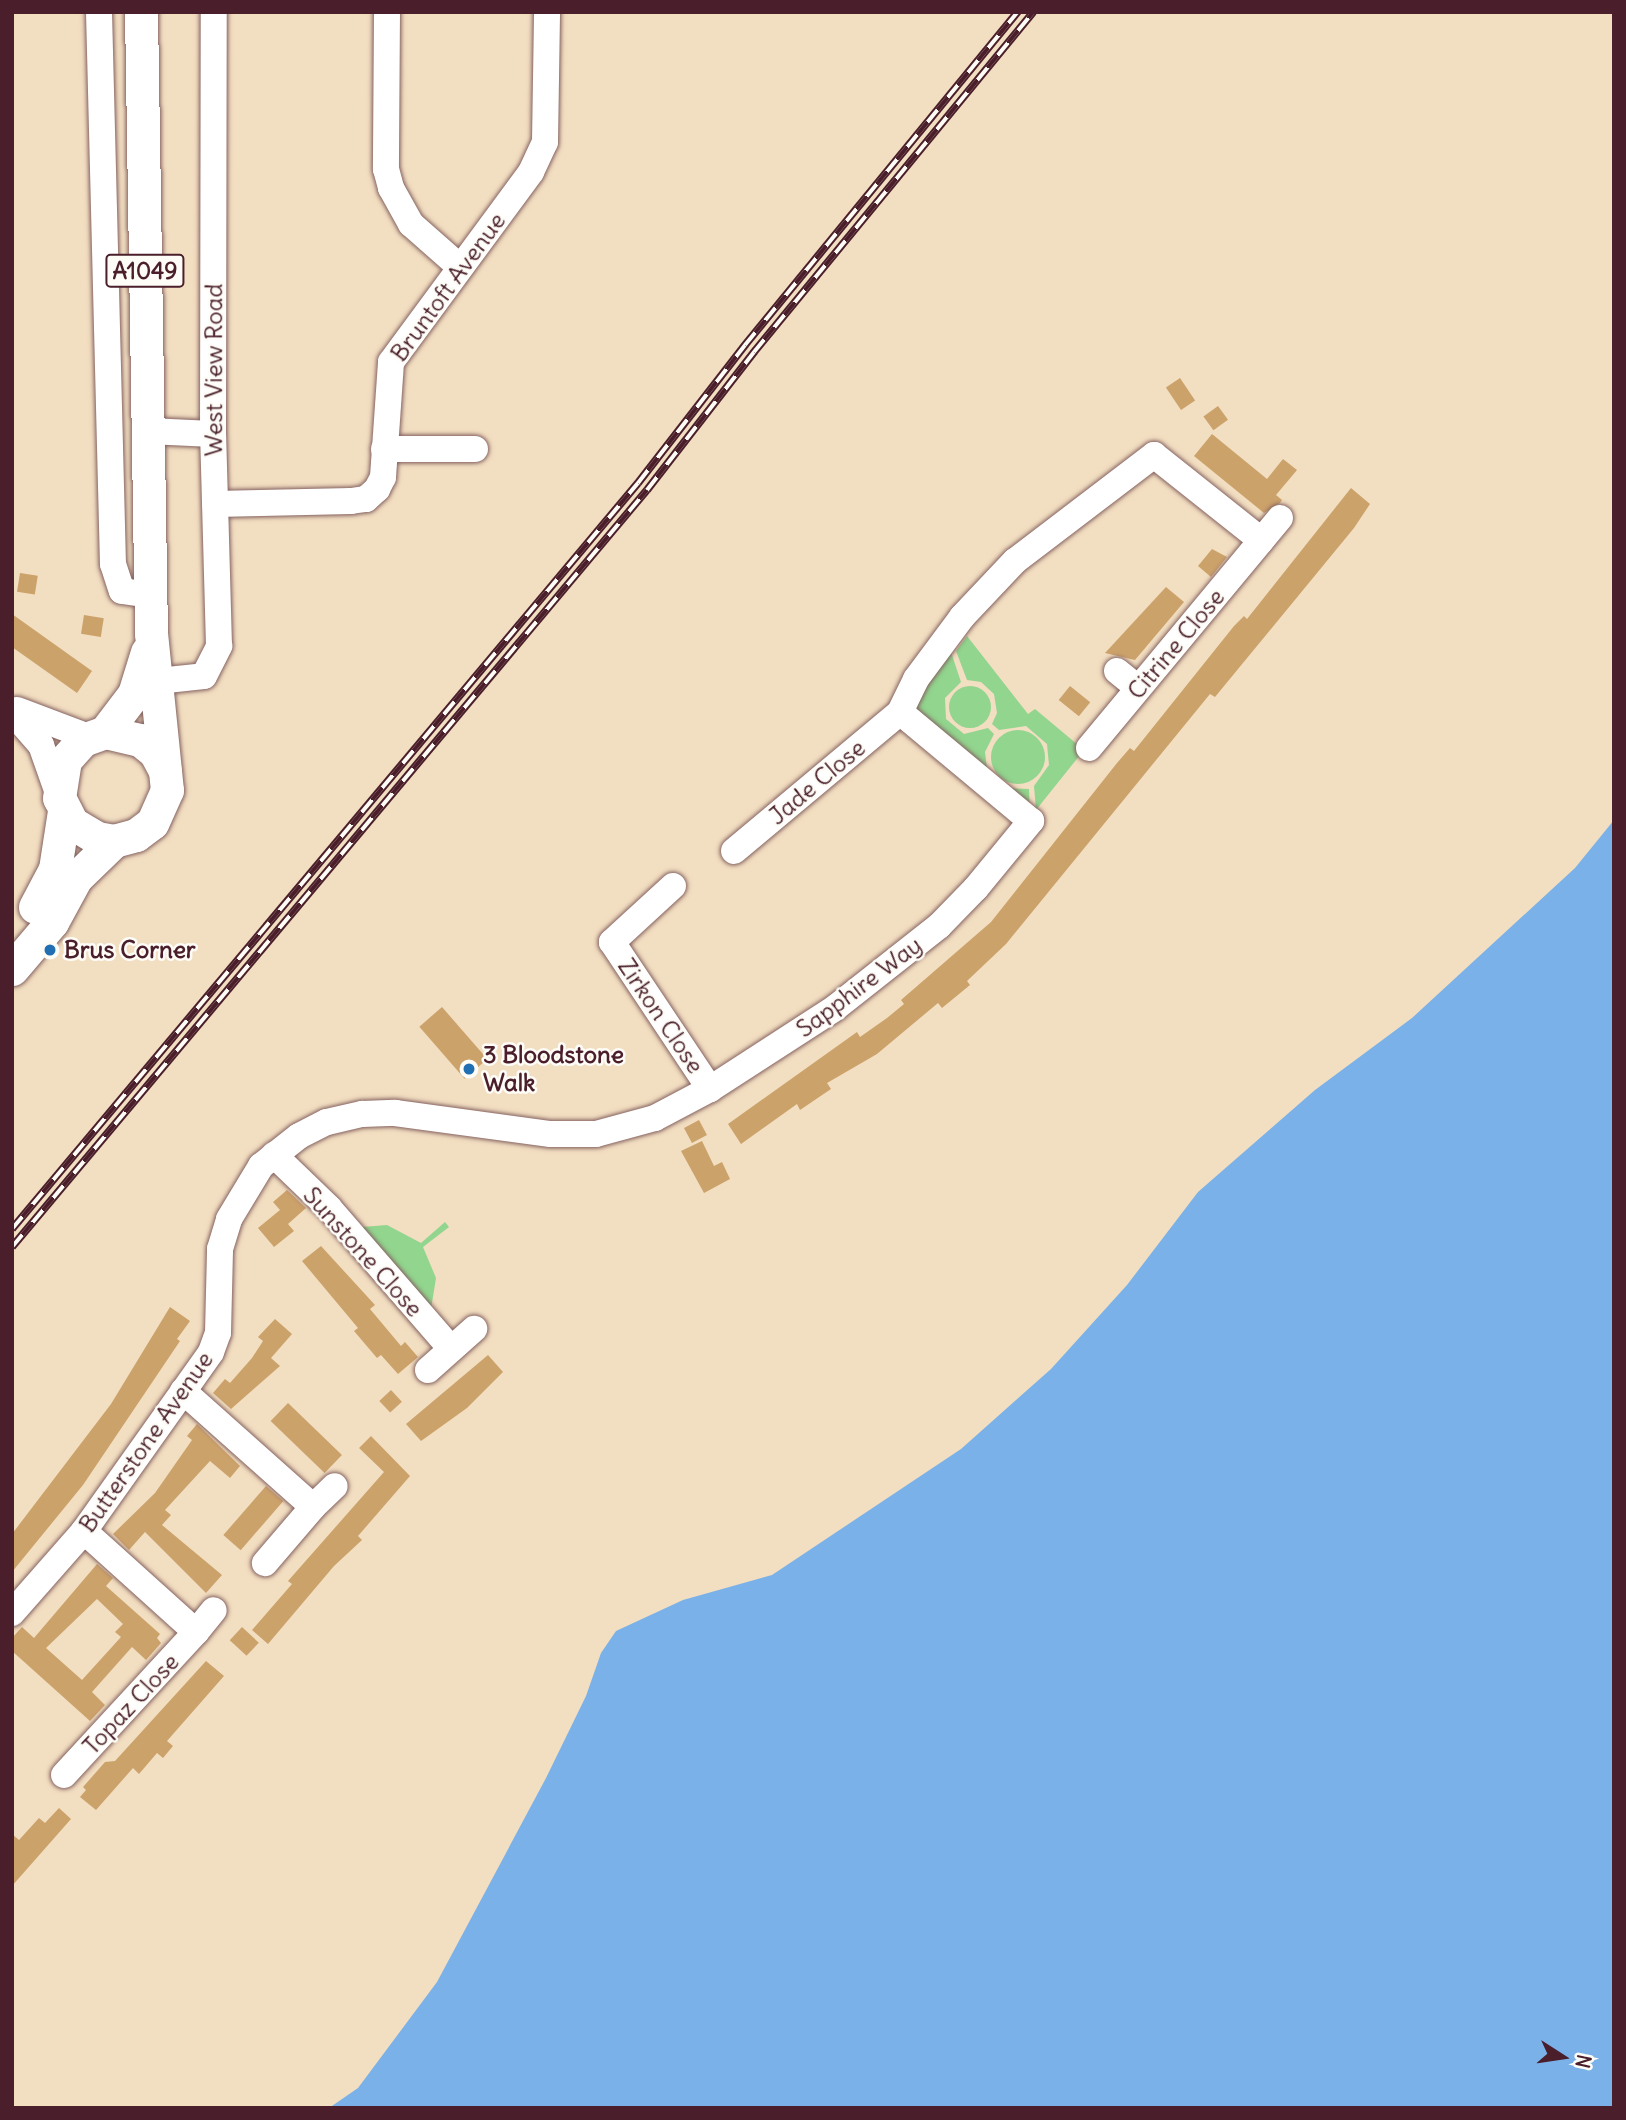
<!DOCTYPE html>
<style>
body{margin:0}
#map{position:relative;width:1626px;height:2120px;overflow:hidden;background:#f2dec1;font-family:Delius,sans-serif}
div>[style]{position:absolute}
.green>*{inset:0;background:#91d58e}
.round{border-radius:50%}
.water>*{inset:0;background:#7ab1e9}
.building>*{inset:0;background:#cca26b;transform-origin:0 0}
.roads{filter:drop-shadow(0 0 2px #856260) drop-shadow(0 0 2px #856260)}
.minor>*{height:26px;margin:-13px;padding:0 13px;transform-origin:13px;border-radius:13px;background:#fff}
.major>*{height:33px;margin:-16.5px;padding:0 16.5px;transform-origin:16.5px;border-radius:16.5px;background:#fff}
.rail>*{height:8px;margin-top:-4px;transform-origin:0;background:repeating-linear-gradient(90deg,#fdfcf7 0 16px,#4a1f2b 0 32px);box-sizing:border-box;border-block:2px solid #4a1f2b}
.dots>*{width:19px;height:19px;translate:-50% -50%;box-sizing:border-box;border:4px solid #fdfcf7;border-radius:50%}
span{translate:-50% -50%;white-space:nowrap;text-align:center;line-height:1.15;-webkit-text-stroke:5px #fdfcf7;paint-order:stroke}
.shield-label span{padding:2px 5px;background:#fdfcf7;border:2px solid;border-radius:5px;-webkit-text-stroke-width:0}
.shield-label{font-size:23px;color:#4a1f2b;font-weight:700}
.street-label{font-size:24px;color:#4a1f2b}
.poi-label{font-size:24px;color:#4a1f2b;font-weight:700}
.left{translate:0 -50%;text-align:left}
.frame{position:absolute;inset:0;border:14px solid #4a1f2b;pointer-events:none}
.north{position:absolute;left:1528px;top:2022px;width:70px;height:70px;-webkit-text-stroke:5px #fdfcf7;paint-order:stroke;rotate:102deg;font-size:19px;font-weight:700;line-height:28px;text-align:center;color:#4a1f2b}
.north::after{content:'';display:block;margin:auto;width:24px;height:32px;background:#4a1f2b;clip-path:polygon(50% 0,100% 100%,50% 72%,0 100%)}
</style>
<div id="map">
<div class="green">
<i style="clip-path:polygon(967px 636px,1028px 714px,1035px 709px,1084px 750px,1036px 810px,1034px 786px,1049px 765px,1047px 744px,1026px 726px,999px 730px,992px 724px,997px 713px,994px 694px,981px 682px,967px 680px,956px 651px)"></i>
<i style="clip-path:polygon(950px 649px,961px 682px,945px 698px,946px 719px,964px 734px,988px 728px,994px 734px,985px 752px,987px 768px,1007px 788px,1029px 789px,1030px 814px,912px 710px)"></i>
<i class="round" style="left:949px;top:686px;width:42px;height:42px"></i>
<i class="round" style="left:991px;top:730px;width:54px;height:54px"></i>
<i style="clip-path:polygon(445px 1222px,449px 1227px,423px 1247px,436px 1278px,431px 1309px,362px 1227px,387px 1225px,421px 1243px)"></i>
</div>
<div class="water">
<i style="clip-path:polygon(1614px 820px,1614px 2108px,329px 2108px,358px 2088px,437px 1982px,546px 1778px,586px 1696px,601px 1653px,616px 1631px,683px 1600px,772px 1575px,961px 1449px,1051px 1369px,1127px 1285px,1198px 1192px,1315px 1090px,1412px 1018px,1575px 868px)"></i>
</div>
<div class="building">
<i style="left:1180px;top:378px;width:27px;height:17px;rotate:56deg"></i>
<i style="left:1218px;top:406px;width:17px;height:18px;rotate:54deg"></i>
<i style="clip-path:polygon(1212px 434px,1267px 479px,1283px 459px,1297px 470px,1276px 495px,1282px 500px,1280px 503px,1264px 513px,1194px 456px)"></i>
<i style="clip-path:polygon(1351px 488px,1370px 504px,1354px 528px,1215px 697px,1210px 694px,1006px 944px,967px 981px,970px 985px,942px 1008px,938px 1003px,877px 1054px,827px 1083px,831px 1089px,800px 1110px,797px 1104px,741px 1144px,728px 1124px,857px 1032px,860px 1037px,887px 1018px,904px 1004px,901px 1000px,991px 922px,1117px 763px,1130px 748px,1134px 751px,1234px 626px,1244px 616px,1247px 619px)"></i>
<i style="clip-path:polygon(1212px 549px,1227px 557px,1211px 577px,1198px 566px)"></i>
<i style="left:20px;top:573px;width:18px;height:19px;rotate:9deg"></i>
<i style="clip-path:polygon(1166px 587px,1184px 602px,1135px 660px,1105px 653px)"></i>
<i style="clip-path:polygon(12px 614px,92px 671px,77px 693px,12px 647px)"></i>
<i style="left:84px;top:615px;width:20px;height:19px;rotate:9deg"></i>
<i style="left:1070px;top:686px;width:26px;height:18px;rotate:39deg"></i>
<i style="left:442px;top:1007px;width:69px;height:30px;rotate:49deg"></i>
<i style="left:699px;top:1120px;width:17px;height:17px;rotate:62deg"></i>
<i style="clip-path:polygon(702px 1141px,714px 1166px,722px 1162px,730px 1179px,704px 1193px,681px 1151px)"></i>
<i style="clip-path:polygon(287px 1190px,306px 1208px,288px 1224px,294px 1231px,274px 1247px,258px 1228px,280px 1210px,273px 1202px)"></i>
<i style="clip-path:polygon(321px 1246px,375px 1305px,370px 1309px,401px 1346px,405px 1342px,418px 1357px,398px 1374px,381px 1355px,377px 1358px,354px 1331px,358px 1328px,302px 1261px)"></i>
<i style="clip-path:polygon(170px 1307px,190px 1321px,177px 1339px,180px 1341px,83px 1485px,12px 1572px,12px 1534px,111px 1404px)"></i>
<i style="clip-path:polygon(275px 1319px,292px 1334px,271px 1358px,280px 1366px,231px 1409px,213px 1393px,225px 1379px,230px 1383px,252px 1358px,263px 1341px,258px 1337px)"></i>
<i style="clip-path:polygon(488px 1355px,503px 1372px,467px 1408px,421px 1441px,406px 1424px)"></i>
<i style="left:391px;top:1390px;width:16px;height:16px;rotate:47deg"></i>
<i style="left:288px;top:1403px;width:75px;height:25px;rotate:44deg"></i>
<i style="clip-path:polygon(197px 1424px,240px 1466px,230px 1478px,210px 1461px,165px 1510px,171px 1515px,162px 1525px,222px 1575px,206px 1593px,145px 1532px,129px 1550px,113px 1534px,155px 1493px,192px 1440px,187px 1436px)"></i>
<i style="clip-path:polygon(371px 1436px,410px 1476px,358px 1536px,362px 1540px,334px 1566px,268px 1644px,252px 1630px,292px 1584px,288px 1581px,384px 1472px,359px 1448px)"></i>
<i style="left:266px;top:1486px;width:23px;height:65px;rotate:41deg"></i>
<i style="clip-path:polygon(evenodd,97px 1564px,113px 1578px,106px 1586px,160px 1634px,157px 1638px,161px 1643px,146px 1660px,132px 1647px,92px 1692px,105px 1705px,90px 1721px,12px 1651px,12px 1638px,22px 1627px,34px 1638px,97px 1564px,97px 1599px,123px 1624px,115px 1632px,121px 1637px,82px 1680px,46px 1648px,97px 1599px)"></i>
<i style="left:242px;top:1627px;width:23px;height:18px;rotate:43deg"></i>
<i style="clip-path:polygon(206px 1661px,224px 1676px,167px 1741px,173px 1746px,163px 1758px,157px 1753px,139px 1774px,133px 1768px,96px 1810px,80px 1797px,86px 1790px,83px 1787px,105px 1762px,115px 1761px)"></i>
<i style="clip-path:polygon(59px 1808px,71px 1819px,12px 1886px,12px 1834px,19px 1840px,39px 1818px,45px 1823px)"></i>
</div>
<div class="roads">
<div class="minor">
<i style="left:99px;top:12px;width:552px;rotate:88.55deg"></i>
<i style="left:113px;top:564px;width:28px;rotate:72deg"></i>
<i style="left:122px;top:591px;width:30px;rotate:8deg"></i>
<i style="left:387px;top:12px;width:157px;rotate:90.4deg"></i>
<i style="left:386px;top:169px;width:20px;rotate:75deg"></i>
<i style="left:391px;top:188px;width:41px;rotate:60.9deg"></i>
<i style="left:411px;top:224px;width:65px;rotate:41.3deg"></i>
<i style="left:148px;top:431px;width:65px;rotate:2.6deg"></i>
<i style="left:384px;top:449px;width:91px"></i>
<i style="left:215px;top:504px;width:136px;rotate:-1.3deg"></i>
<i style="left:351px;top:501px;width:15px;rotate:-8deg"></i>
<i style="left:366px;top:499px;width:15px;rotate:-42deg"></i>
<i style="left:377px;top:489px;width:13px;rotate:-63deg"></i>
<i style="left:383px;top:477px;width:115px;rotate:-86deg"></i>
<i style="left:391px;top:362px;width:236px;rotate:-53.6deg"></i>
<i style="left:531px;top:172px;width:33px;rotate:-65deg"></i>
<i style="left:545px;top:142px;width:130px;rotate:-89.1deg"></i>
<i style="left:1117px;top:671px;width:27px;rotate:39deg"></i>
<i style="left:139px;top:683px;width:65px;rotate:-6.1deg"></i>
<i style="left:204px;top:676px;width:34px;rotate:-63deg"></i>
<i style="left:219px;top:646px;width:212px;rotate:-91.6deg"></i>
<i style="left:213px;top:434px;width:422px;rotate:-89.9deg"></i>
<i style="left:17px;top:710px;width:77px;rotate:20.6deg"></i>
<i style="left:12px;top:712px;width:44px;rotate:48.7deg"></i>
<i style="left:41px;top:745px;width:51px;rotate:70.5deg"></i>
<i style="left:1089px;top:748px;width:299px;rotate:-50.3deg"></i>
<i style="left:734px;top:851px;width:217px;rotate:-39.9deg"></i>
<i style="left:900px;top:712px;width:37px;rotate:-64deg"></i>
<i style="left:916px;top:679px;width:77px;rotate:-53.4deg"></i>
<i style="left:962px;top:617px;width:77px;rotate:-46.6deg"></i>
<i style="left:1015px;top:561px;width:175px;rotate:-37.3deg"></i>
<i style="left:1154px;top:455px;width:137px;rotate:38.5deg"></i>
<i style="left:673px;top:886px;width:83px;rotate:137.4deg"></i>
<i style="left:612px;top:942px;width:177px;rotate:56.3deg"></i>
<i style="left:274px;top:1155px;width:76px;rotate:43.9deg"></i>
<i style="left:329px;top:1208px;width:186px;rotate:49.1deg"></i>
<i style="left:428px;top:1370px;width:62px;rotate:-41.7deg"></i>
<i style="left:183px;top:1391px;width:174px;rotate:41.7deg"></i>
<i style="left:313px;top:1507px;width:74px;rotate:130.6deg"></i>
<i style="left:313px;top:1507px;width:30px;rotate:-44deg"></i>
<i style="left:12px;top:1613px;width:109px;rotate:-48.7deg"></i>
<i style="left:84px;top:1531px;width:219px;rotate:-54.6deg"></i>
<i style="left:211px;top:1352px;width:20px;rotate:-70deg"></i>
<i style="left:218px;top:1333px;width:84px;rotate:-88.6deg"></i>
<i style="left:220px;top:1249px;width:31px;rotate:-73deg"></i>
<i style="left:229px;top:1219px;width:62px;rotate:-58.9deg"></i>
<i style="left:261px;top:1166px;width:48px;rotate:-38.3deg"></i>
<i style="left:299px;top:1136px;width:31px;rotate:-27deg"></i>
<i style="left:327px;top:1122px;width:36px;rotate:-13deg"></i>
<i style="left:362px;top:1114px;width:33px;rotate:-2deg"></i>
<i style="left:395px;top:1113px;width:157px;rotate:7.7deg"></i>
<i style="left:551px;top:1134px;width:45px"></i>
<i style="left:596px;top:1134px;width:61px;rotate:-15.2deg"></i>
<i style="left:655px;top:1118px;width:62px;rotate:-27.8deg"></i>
<i style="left:710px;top:1089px;width:149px;rotate:-32.9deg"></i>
<i style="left:835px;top:1008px;width:132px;rotate:-38.3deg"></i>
<i style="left:939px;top:926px;width:53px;rotate:-45.8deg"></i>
<i style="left:976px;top:888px;width:87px;rotate:-50.6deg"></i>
<i style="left:1031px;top:821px;width:170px;rotate:-140.2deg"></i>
<i style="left:196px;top:1632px;width:28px;rotate:-51deg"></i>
<i style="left:64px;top:1775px;width:195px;rotate:-47.3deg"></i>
<i style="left:196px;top:1632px;width:151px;rotate:-138deg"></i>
</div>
<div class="major">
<i style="left:141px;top:12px;width:621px;rotate:89.08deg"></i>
<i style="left:151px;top:633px;width:158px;rotate:84.2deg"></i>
<i style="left:167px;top:790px;width:36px;rotate:114deg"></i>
<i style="left:152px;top:823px;width:20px;rotate:143deg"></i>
<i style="left:136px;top:835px;width:23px;rotate:165deg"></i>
<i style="left:114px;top:841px;width:17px;rotate:-170deg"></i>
<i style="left:97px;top:838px;width:29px;rotate:-149deg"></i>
<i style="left:72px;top:823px;width:28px;rotate:-117deg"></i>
<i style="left:59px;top:798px;width:38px;rotate:-81deg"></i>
<i style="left:65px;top:760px;width:27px;rotate:-48deg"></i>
<i style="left:83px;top:740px;width:23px;rotate:-20deg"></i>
<i style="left:105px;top:732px;width:36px;rotate:13deg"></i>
<i style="left:140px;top:740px;width:19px;rotate:39deg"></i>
<i style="left:155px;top:752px;width:21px;rotate:62deg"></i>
<i style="left:105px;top:732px;width:48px;rotate:-52.7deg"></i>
<i style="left:134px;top:694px;width:44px;rotate:-72.8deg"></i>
<i style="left:35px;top:907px;width:43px;rotate:-62.2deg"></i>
<i style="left:55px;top:869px;width:59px;rotate:-81.2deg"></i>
<i style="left:12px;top:969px;width:62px;rotate:-49.6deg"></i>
<i style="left:52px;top:922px;width:50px;rotate:-61.4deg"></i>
<i style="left:76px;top:878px;width:53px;rotate:-44.2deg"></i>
</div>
</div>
<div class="rail">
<i style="left:12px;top:1229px;width:974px;rotate:-50deg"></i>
<i style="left:638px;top:483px;width:175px;rotate:-52.2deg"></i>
<i style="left:745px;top:345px;width:431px;rotate:-50.7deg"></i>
<i style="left:12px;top:1247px;width:988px;rotate:-50.01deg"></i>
<i style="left:647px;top:490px;width:175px;rotate:-52.2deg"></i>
<i style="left:754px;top:352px;width:440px;rotate:-50.6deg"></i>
</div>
<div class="dots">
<i style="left:50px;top:950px;background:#1f6fb2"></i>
<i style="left:469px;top:1069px;background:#1f6fb2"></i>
</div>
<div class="shield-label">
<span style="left:145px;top:271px">A1049</span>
</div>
<div class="street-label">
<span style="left:448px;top:287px;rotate:-54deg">Bruntoft Avenue</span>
<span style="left:214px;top:370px;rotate:-90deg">West View Road</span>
<span style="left:1176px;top:644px;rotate:-50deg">Citrine Close</span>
<span style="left:817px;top:782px;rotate:-40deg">Jade Close</span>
<span style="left:859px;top:987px;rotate:-37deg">Sapphire Way</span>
<span style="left:661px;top:1016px;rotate:56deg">Zirkon Close</span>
<span style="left:363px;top:1252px;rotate:48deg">Sunstone Close</span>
<span style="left:146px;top:1442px;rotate:-55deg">Butterstone Avenue</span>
<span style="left:131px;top:1704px;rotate:-47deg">Topaz Close</span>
</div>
<div class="poi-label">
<span class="left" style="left:64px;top:950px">Brus Corner</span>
<span class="left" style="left:483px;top:1069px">3 Bloodstone<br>Walk</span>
</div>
<div class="frame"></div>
<div class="north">N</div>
</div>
